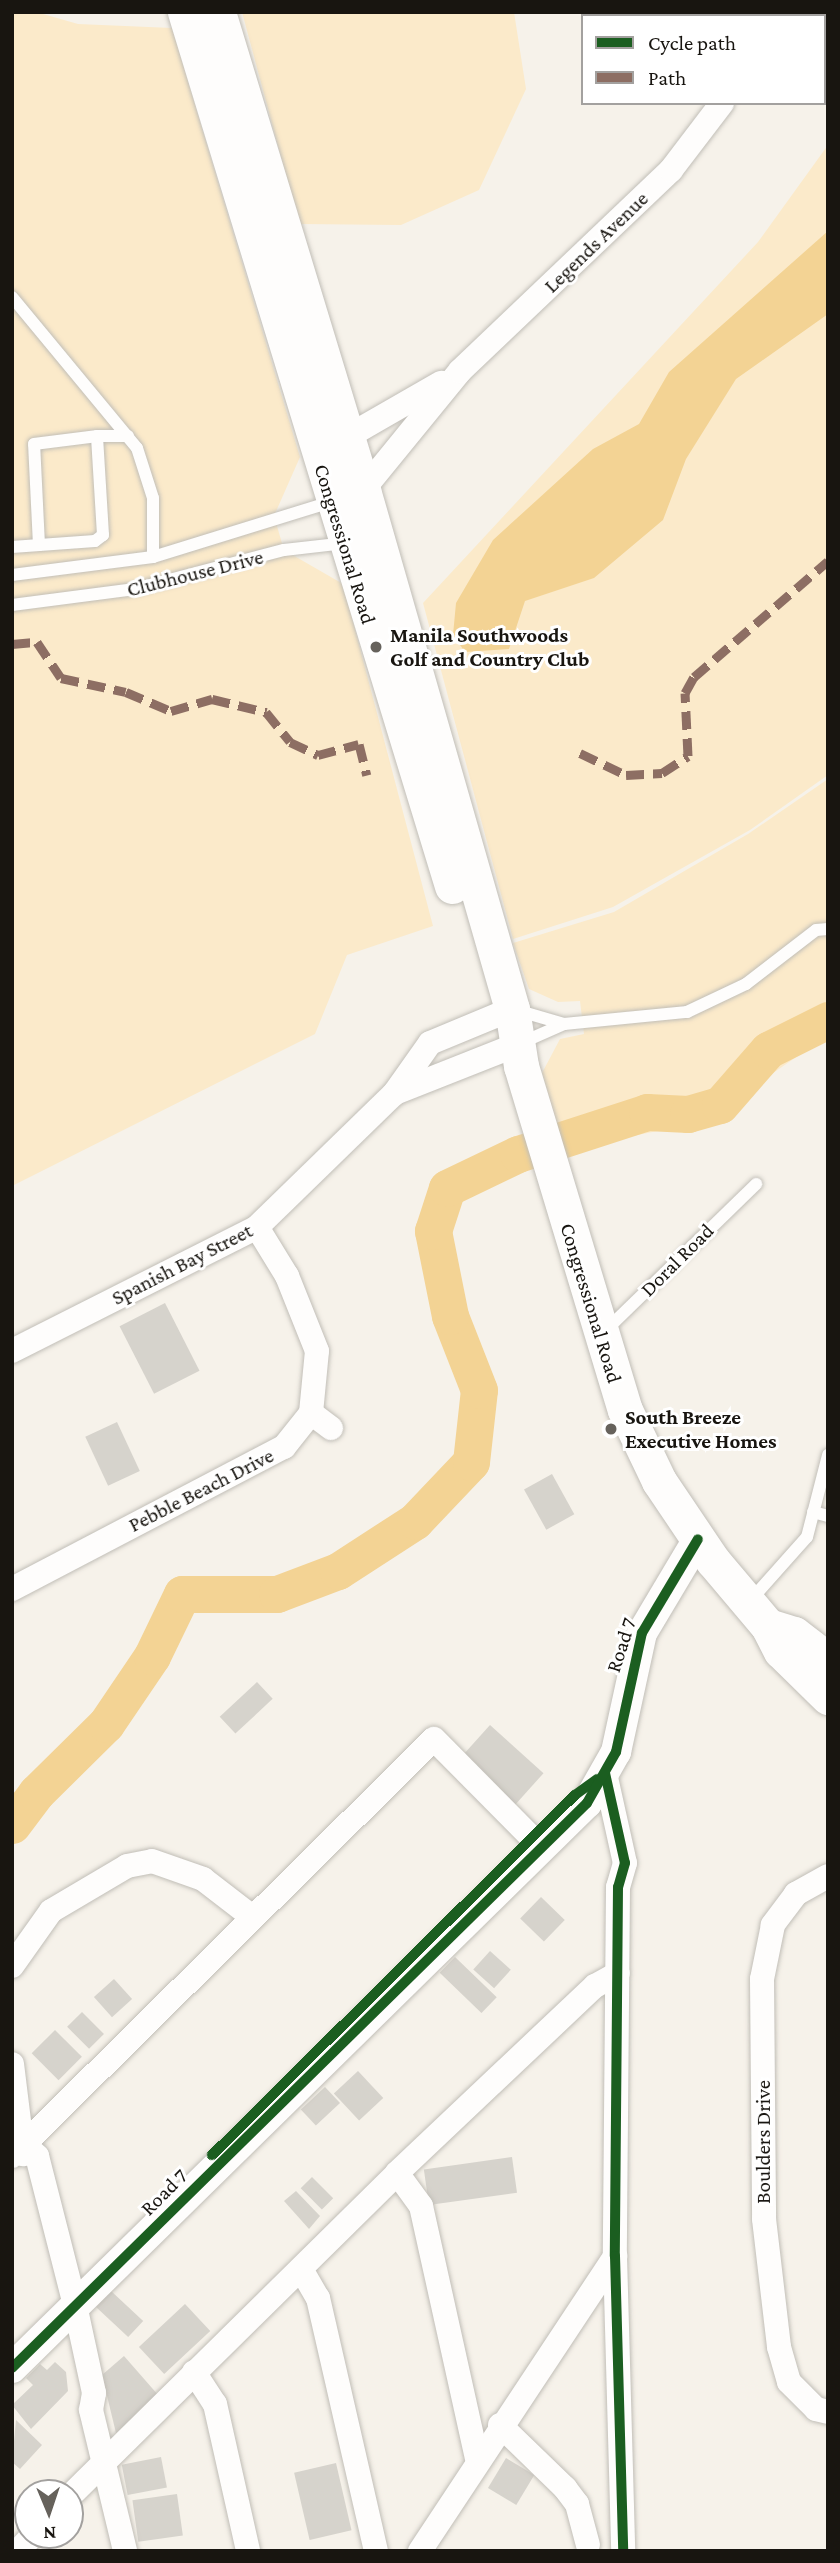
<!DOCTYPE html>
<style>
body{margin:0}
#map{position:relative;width:840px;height:2563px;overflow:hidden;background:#f6f2ea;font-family:"Crimson Pro",serif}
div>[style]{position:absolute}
.green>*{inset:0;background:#fbeaca}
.water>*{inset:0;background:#f3d394}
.river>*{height:37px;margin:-18.5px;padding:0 18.5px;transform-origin:18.5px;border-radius:18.5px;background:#f3d394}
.building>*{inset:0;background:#d6d3cc;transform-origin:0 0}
.roads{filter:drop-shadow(0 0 2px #c1beb7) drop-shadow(0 0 2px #c1beb7)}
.service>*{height:12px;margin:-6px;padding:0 6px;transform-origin:6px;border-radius:6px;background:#fefdfc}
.minor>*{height:24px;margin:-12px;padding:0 12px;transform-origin:12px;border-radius:12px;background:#fefdfc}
.tertiary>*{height:30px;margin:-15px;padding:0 15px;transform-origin:15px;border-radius:15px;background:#fefdfc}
.secondary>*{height:35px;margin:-17.5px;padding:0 17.5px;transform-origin:17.5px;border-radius:17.5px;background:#fefdfc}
.quiet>*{height:9px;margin-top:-4.5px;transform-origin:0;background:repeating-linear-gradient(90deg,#8d6e63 0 18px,transparent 0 27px)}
.cycleway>*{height:10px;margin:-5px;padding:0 5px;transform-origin:5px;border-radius:5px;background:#1b5e20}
.dots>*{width:19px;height:19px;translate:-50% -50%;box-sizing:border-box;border:4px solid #fff;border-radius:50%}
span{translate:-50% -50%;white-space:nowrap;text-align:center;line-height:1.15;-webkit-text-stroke:6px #fff;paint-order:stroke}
.street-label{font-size:21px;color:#181510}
.poi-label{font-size:21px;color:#181510;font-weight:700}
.left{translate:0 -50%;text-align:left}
.frame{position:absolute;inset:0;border:14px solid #181510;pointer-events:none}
.legend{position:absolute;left:581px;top:14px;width:245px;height:91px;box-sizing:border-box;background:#fff;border:2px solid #a3a19f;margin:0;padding:9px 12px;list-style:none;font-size:21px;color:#181510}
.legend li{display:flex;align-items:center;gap:14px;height:35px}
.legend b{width:35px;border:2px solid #a3a19f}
.north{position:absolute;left:14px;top:2479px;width:70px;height:70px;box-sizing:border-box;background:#fff;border:2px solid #a3a19f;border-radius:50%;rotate:178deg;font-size:19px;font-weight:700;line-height:28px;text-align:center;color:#181510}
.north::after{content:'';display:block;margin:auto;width:24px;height:32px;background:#66625c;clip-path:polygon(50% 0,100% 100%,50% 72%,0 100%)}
</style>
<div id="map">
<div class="green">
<i style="clip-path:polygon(12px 12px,36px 12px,78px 24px,172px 28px,300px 457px,274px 516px,284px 550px,343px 584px,433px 926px,347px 955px,315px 1034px,12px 1186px)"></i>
<i style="clip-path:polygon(242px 12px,514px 12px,526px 89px,479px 190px,401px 225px,299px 224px)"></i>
<i style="clip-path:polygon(828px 145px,828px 775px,750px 830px,613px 907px,513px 939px,423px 603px,758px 242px)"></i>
<i style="clip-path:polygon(828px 779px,828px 1035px,750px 1089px,727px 1117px,563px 1150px,542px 1073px,560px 1039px,584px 1034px,580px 1001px,558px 1002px,529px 989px,513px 943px,614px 912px,748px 834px)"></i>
</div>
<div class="water">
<i style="clip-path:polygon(828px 231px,828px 314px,736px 379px,686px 459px,663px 520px,594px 578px,525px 601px,509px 649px,465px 652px,453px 635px,456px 603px,493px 540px,593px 449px,639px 424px,669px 372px)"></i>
</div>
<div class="river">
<i style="left:12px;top:1825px;width:40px;rotate:-53deg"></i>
<i style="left:36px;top:1793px;width:98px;rotate:-44.6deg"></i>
<i style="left:106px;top:1724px;width:82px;rotate:-55.9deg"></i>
<i style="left:152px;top:1656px;width:69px;rotate:-64.2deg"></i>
<i style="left:182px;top:1594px;width:95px"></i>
<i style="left:277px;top:1594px;width:65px;rotate:-20.7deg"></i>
<i style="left:338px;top:1571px;width:92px;rotate:-33deg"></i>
<i style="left:415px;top:1521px;width:81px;rotate:-46.5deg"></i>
<i style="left:471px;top:1462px;width:72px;rotate:-83.7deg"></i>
<i style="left:479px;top:1390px;width:79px;rotate:-111.4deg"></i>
<i style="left:450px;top:1316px;width:87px;rotate:-101.3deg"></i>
<i style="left:433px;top:1231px;width:45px;rotate:-72deg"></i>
<i style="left:447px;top:1188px;width:79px;rotate:-25.6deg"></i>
<i style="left:518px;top:1154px;width:136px;rotate:-18deg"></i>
<i style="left:647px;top:1112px;width:41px;rotate:2.8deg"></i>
<i style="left:688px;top:1114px;width:33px;rotate:-16deg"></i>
<i style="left:720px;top:1105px;width:73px;rotate:-48.9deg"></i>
<i style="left:768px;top:1050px;width:67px;rotate:-26.6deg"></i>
</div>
<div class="building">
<i style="left:165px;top:1303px;width:76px;height:51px;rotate:63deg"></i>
<i style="left:117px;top:1422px;width:54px;height:35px;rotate:65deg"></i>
<i style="left:552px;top:1474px;width:46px;height:32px;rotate:61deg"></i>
<i style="left:257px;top:1682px;width:23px;height:51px;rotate:47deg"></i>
<i style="left:490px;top:1725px;width:72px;height:43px;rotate:42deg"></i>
<i style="left:541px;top:1897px;width:33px;height:30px;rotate:44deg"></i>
<i style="left:490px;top:1951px;width:28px;height:25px;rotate:42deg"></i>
<i style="left:455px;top:1957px;width:58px;height:22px;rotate:44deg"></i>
<i style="left:114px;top:1979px;width:27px;height:27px;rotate:48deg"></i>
<i style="left:82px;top:2012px;width:31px;height:21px;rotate:45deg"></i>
<i style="left:55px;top:2030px;width:38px;height:33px;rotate:45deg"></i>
<i style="left:358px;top:2071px;width:37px;height:33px;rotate:47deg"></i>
<i style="left:325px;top:2087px;width:22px;height:33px;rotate:47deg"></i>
<i style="left:512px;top:2157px;width:36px;height:89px;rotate:82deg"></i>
<i style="left:312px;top:2177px;width:30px;height:16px;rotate:45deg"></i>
<i style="clip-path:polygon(296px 2191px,320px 2216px,309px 2229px,284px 2201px)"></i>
<i style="left:111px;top:2291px;width:44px;height:22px;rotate:43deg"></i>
<i style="left:185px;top:2304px;width:37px;height:63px;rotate:47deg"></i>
<i style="clip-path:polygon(124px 2356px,159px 2396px,116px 2433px,102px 2375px)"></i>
<i style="clip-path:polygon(55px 2362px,66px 2372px,68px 2391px,31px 2429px,12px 2405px,33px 2385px,26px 2378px,40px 2364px,47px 2370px)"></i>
<i style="clip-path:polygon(16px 2420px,42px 2445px,20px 2469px,12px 2462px)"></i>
<i style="left:161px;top:2457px;width:31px;height:40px;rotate:79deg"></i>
<i style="left:506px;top:2458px;width:33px;height:35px;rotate:31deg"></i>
<i style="left:336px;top:2463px;width:69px;height:43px;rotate:77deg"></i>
<i style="left:177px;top:2494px;width:42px;height:45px;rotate:82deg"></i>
</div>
<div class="roads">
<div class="service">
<i style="left:12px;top:297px;width:196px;rotate:50.4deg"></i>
<i style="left:137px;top:448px;width:52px;rotate:72.3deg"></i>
<i style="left:153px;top:498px;width:59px;rotate:90deg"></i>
<i style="left:39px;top:545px;width:101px;rotate:-92.8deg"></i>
<i style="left:34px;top:444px;width:64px;rotate:-7.2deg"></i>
<i style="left:12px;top:547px;width:83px;rotate:-4.1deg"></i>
<i style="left:95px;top:541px;width:10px;rotate:-37deg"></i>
<i style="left:103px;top:535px;width:99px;rotate:-93.5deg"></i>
<i style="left:97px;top:436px;width:31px"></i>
<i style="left:12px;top:575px;width:142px;rotate:-7.3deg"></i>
<i style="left:153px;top:557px;width:186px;rotate:-17.2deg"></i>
<i style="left:12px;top:605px;width:124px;rotate:-7.4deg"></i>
<i style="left:135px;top:589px;width:154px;rotate:-14.7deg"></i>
<i style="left:284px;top:550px;width:61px;rotate:-6.5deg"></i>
<i style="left:516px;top:1010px;width:50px;rotate:16.3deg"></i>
<i style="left:564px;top:1024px;width:124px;rotate:-5.6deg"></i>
<i style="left:687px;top:1012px;width:65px;rotate:-25.4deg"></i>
<i style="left:746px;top:984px;width:88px;rotate:-37.6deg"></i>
<i style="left:816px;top:930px;width:12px;rotate:-5deg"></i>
<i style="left:521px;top:1043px;width:47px;rotate:-23.8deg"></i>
<i style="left:605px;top:1331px;width:211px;rotate:-44.2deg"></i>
<i style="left:813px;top:1512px;width:16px;rotate:15deg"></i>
<i style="left:749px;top:1602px;width:87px;rotate:-48.3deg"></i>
<i style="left:807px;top:1537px;width:85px;rotate:-75.6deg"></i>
</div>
<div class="minor">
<i style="left:789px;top:16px;width:4px;rotate:-63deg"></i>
<i style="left:333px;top:445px;width:125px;rotate:-29.9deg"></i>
<i style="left:351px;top:495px;width:13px;rotate:-23deg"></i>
<i style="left:363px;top:490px;width:154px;rotate:-50.8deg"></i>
<i style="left:460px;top:371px;width:291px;rotate:-43.6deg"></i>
<i style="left:671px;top:170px;width:84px;rotate:-52.7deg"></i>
<i style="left:395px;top:1093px;width:136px;rotate:-21.6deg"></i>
<i style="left:12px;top:1351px;width:275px;rotate:-26.8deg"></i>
<i style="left:257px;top:1227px;width:191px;rotate:-44.2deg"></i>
<i style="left:394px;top:1094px;width:62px;rotate:-54.8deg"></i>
<i style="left:430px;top:1043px;width:89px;rotate:-22.5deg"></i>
<i style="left:311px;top:1413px;width:25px;rotate:37deg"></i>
<i style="left:12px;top:1589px;width:307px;rotate:-27.6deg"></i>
<i style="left:284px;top:1447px;width:43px;rotate:-51.5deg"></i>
<i style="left:311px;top:1413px;width:62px;rotate:-84.5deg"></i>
<i style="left:317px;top:1351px;width:81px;rotate:-111.8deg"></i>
<i style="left:287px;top:1276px;width:57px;rotate:-121.5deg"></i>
<i style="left:605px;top:1773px;width:92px;rotate:77.5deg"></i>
<i style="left:625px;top:1863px;width:25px;rotate:106deg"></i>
<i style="left:618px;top:1887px;width:369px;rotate:90.5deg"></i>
<i style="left:615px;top:2256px;width:295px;rotate:88.4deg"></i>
<i style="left:828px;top:1876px;width:37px;rotate:151deg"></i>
<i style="left:796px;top:1894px;width:39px;rotate:127deg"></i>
<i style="left:773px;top:1925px;width:55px;rotate:101.5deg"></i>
<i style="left:762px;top:1979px;width:240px;rotate:89.5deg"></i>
<i style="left:764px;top:2219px;width:129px;rotate:83.3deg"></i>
<i style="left:779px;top:2347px;width:36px;rotate:74deg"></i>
<i style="left:789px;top:2382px;width:38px;rotate:45deg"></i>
<i style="left:816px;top:2409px;width:12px;rotate:14deg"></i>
<i style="left:12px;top:1966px;width:67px;rotate:-54.7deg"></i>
<i style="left:51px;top:1911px;width:88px;rotate:-30.6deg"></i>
<i style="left:127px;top:1866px;width:25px;rotate:-11deg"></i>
<i style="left:152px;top:1861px;width:54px;rotate:19.4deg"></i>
<i style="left:203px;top:1879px;width:61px;rotate:37.6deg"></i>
<i style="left:12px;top:2064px;width:91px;rotate:83deg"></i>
<i style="left:24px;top:2144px;width:18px;rotate:43deg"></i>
<i style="left:37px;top:2156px;width:154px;rotate:75.7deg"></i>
<i style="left:75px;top:2305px;width:90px;rotate:77.8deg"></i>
<i style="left:94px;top:2393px;width:17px;rotate:100deg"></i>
<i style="left:91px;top:2410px;width:145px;rotate:76.4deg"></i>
<i style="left:12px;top:2156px;width:593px;rotate:-44.66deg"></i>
<i style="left:434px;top:1739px;width:138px;rotate:45.3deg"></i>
<i style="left:397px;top:2173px;width:41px;rotate:54deg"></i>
<i style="left:421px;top:2206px;width:258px;rotate:77.5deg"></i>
<i style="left:301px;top:2269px;width:34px;rotate:60deg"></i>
<i style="left:318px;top:2298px;width:260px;rotate:77.1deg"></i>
<i style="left:194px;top:2372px;width:38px;rotate:57deg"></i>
<i style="left:215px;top:2404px;width:151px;rotate:77.3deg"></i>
<i style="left:500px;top:2425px;width:91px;rotate:44.1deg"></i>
<i style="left:565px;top:2488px;width:20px;rotate:53deg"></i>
<i style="left:577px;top:2504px;width:42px;rotate:75deg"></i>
<i style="left:70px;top:2496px;width:460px;rotate:-44.6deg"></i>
<i style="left:397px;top:2173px;width:272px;rotate:-43.4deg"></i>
<i style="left:595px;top:1986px;width:26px;rotate:-29deg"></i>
<i style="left:18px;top:2551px;width:22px;rotate:-47deg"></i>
<i style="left:420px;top:2551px;width:354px;rotate:-56.5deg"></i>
</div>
<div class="tertiary">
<i style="left:12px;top:2368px;width:806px;rotate:-44.5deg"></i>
<i style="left:587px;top:1803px;width:59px;rotate:-60.4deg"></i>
<i style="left:616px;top:1752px;width:122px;rotate:-77.7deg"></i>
<i style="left:642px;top:1633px;width:109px;rotate:-59.2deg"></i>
</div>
<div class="secondary">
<i style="left:185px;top:12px;width:914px;rotate:73.01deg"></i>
<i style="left:218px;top:12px;width:500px;rotate:73.1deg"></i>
<i style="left:363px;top:490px;width:540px;rotate:73.98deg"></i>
<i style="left:512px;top:1009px;width:58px;rotate:81deg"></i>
<i style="left:521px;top:1066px;width:359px;rotate:73.2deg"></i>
<i style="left:625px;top:1410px;width:79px;rotate:64.4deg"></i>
<i style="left:659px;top:1481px;width:97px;rotate:56deg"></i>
<i style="left:713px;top:1561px;width:85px;rotate:49.8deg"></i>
<i style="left:768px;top:1626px;width:28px;rotate:63deg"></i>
<i style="left:781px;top:1651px;width:66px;rotate:44.4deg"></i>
<i style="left:768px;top:1626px;width:27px;rotate:17deg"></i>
<i style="left:794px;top:1634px;width:43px;rotate:37.4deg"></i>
</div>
</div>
<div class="quiet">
<i style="left:12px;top:644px;width:25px;rotate:-5deg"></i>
<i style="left:37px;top:642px;width:43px;rotate:56.3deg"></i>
<i style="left:61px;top:678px;width:66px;rotate:12.2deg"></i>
<i style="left:126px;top:692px;width:49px;rotate:22.9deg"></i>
<i style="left:171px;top:711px;width:43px;rotate:-16.3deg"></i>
<i style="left:212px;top:699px;width:56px;rotate:13.5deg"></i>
<i style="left:266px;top:712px;width:38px;rotate:51deg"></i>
<i style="left:290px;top:742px;width:31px;rotate:25deg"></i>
<i style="left:318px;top:755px;width:42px;rotate:-15deg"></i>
<i style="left:359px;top:744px;width:32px;rotate:76deg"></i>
<i style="left:580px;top:753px;width:51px;rotate:25.6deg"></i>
<i style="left:626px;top:775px;width:36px;rotate:-3deg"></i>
<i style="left:662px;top:773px;width:31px;rotate:-33deg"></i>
<i style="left:688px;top:756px;width:63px;rotate:-92.7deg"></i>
<i style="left:685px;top:693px;width:18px;rotate:-61deg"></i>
<i style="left:694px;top:677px;width:177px;rotate:-40.9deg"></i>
</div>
<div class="cycleway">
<i style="left:605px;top:1773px;width:92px;rotate:77.5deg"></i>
<i style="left:625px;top:1863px;width:25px;rotate:106deg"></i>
<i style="left:618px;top:1887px;width:369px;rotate:90.5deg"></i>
<i style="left:615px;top:2256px;width:295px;rotate:88.4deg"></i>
<i style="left:212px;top:2155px;width:511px;rotate:-44.76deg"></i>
<i style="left:575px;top:1795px;width:27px;rotate:-36deg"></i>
<i style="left:12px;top:2368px;width:806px;rotate:-44.5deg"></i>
<i style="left:587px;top:1803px;width:59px;rotate:-60.4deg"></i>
<i style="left:616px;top:1752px;width:122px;rotate:-77.7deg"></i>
<i style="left:642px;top:1633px;width:109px;rotate:-59.2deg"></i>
</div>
<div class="dots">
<i style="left:376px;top:647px;background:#66625c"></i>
<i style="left:611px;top:1429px;background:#66625c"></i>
</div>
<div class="street-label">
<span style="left:596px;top:242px;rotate:-44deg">Legends Avenue</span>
<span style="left:345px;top:544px;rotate:73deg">Congressional Road</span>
<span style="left:195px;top:573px;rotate:-14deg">Clubhouse Drive</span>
<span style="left:677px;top:1260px;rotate:-45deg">Doral Road</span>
<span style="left:182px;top:1264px;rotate:-27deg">Spanish Bay Street</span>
<span style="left:591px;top:1303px;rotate:73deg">Congressional Road</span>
<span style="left:201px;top:1490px;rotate:-27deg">Pebble Beach Drive</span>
<span style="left:621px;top:1645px;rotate:-72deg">Road 7</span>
<span style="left:763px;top:2142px;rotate:-90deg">Boulders Drive</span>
<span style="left:164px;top:2192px;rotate:-45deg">Road 7</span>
</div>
<div class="poi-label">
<span class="left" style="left:390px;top:647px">Manila Southwoods<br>Golf and Country Club</span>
<span class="left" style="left:625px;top:1429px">South Breeze<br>Executive Homes</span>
</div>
<div class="frame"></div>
<ul class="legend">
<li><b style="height:9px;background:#1b5e20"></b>Cycle path</li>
<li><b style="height:9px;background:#8d6e63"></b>Path</li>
</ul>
<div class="north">N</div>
</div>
